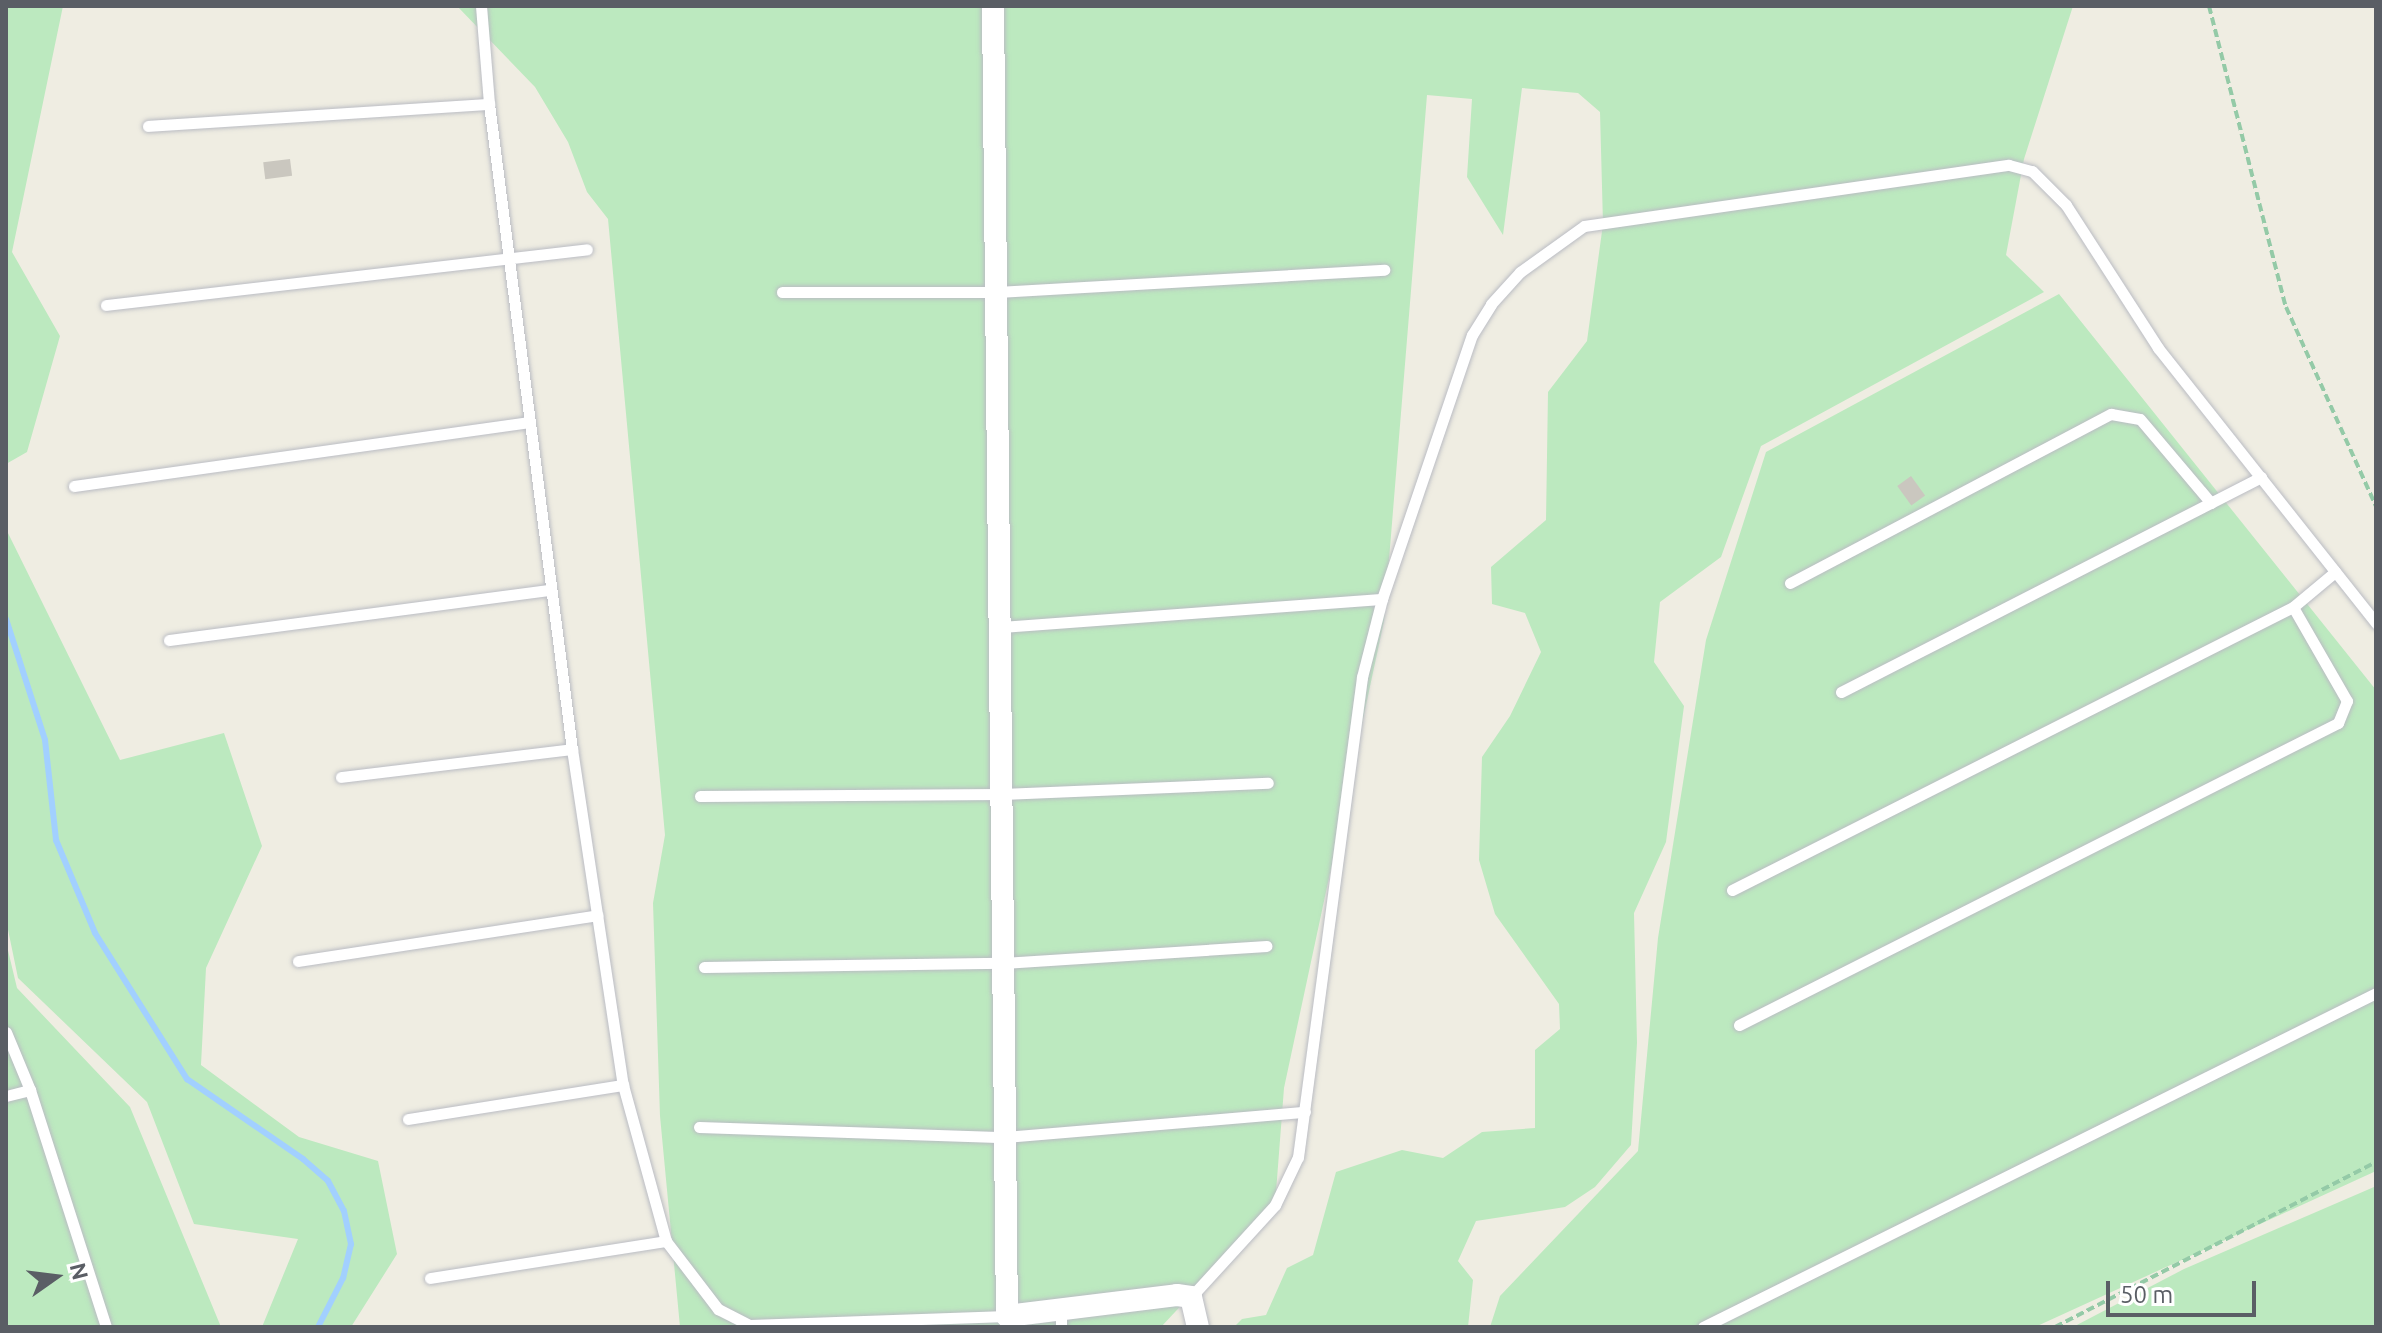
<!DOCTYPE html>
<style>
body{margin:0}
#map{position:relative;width:2382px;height:1333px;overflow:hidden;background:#efede2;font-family:Ubuntu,sans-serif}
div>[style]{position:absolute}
.green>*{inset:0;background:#bce9bf}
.stream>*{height:6px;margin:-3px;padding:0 3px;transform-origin:3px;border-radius:3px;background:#a2d0ff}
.building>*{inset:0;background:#cac7bf;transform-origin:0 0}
.path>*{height:4px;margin-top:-2px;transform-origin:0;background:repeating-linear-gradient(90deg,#94caa7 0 8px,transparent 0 12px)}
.roads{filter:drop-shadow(0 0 2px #babcc3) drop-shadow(0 0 2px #babcc3)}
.lane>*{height:11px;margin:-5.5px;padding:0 5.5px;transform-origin:5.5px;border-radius:5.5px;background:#fff}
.street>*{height:22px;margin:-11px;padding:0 11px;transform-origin:11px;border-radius:11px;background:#fff}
span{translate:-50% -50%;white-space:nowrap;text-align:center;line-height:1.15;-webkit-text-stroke:6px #fff;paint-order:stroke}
.frame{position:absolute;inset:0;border:8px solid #5a5e65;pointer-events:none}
.north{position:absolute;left:16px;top:1237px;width:80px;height:80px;-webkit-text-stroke:6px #fff;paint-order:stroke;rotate:76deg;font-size:22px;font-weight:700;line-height:32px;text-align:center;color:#5a5e65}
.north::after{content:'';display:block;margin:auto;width:28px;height:36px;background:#5a5e65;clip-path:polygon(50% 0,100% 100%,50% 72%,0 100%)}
.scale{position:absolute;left:2106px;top:1281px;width:150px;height:36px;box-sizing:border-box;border:4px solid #5a5e65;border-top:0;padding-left:10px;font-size:24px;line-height:28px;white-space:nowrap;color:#5a5e65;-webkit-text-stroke:6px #fff;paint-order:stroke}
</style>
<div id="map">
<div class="green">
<i style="clip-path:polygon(6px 6px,63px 6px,12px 252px,60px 336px,27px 452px,6px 464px)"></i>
<i style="clip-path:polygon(457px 6px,2073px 6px,2024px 159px,2006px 255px,2044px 292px,1761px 446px,1721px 557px,1660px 602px,1654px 662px,1684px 706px,1666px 842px,1634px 913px,1637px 1043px,1631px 1145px,1595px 1187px,1565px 1207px,1476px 1221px,1458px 1261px,1473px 1280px,1468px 1327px,1234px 1327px,1242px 1319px,1266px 1315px,1287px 1268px,1313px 1255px,1336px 1172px,1402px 1150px,1443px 1158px,1482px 1132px,1535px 1128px,1535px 1050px,1560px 1029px,1559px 1004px,1495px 914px,1479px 860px,1482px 757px,1510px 716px,1541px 652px,1525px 613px,1492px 604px,1491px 567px,1546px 520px,1548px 392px,1587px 341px,1603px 224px,1600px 112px,1578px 93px,1522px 88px,1503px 235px,1467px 177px,1472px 99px,1427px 95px,1384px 621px,1284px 1088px,1275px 1205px,1161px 1327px,680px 1327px,660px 1116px,653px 903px,665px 835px,608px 219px,587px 192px,568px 142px,535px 87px)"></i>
<i style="clip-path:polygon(2059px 294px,2376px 690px,2376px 1171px,2035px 1327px,1490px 1327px,1500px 1296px,1638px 1151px,1658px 938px,1706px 640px,1766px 452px)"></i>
<i style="clip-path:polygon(6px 529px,120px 760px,224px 733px,262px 846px,206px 968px,201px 1065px,299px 1137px,378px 1161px,397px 1254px,351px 1327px,262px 1327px,298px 1239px,194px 1224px,147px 1102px,18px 978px,6px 920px)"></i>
<i style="clip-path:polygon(6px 942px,17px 988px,130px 1107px,221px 1327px,6px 1327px)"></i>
<i style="clip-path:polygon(2374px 1187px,2376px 1327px,2073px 1327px,2184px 1269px)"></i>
</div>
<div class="stream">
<i style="left:6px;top:619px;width:127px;rotate:72.1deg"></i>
<i style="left:45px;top:740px;width:101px;rotate:83.7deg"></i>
<i style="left:56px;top:840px;width:101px;rotate:67.2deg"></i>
<i style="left:95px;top:933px;width:173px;rotate:57.8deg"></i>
<i style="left:187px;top:1079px;width:141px;rotate:34.6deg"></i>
<i style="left:303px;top:1159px;width:33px;rotate:41deg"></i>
<i style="left:328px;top:1181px;width:34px;rotate:62deg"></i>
<i style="left:344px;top:1211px;width:34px;rotate:78deg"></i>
<i style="left:351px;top:1244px;width:35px;rotate:103deg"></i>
<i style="left:343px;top:1278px;width:55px;rotate:117deg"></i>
</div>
<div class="building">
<i style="left:290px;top:159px;width:17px;height:27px;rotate:83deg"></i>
<i style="left:1911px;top:476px;width:24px;height:17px;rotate:54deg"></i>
</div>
<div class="path">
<i style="left:2209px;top:6px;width:311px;rotate:75.7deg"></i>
<i style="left:2286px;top:307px;width:218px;rotate:65.7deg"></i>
<i style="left:2055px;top:1327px;width:361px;rotate:-27.2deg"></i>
</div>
<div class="roads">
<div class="lane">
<i style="left:481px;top:6px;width:98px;rotate:85.3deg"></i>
<i style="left:489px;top:104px;width:650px;rotate:82.67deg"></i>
<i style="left:572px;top:749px;width:340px;rotate:81.4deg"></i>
<i style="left:623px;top:1085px;width:162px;rotate:74.6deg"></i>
<i style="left:666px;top:1241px;width:86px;rotate:52.6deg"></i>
<i style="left:718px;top:1309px;width:36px;rotate:27deg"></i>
<i style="left:750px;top:1325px;width:257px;rotate:-2deg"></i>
<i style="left:148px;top:126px;width:342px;rotate:-3.7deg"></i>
<i style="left:782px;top:292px;width:215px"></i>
<i style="left:997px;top:292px;width:388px;rotate:-3.3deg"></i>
<i style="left:106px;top:305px;width:484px;rotate:-6.6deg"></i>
<i style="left:74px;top:486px;width:460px;rotate:-8deg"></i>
<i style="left:1790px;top:583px;width:363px;rotate:-27.8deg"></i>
<i style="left:2111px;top:414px;width:29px;rotate:10deg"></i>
<i style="left:2140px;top:419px;width:110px;rotate:49.8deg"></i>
<i style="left:1000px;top:627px;width:383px;rotate:-4.2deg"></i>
<i style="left:169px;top:640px;width:385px;rotate:-7.5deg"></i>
<i style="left:1841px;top:692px;width:472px;rotate:-27.1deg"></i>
<i style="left:341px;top:777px;width:233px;rotate:-6.9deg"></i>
<i style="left:700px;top:796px;width:302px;rotate:-0.4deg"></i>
<i style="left:1002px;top:794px;width:266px;rotate:-2.4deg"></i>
<i style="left:1732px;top:890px;width:628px;rotate:-26.77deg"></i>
<i style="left:2293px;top:607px;width:55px;rotate:-39.8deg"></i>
<i style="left:298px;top:961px;width:303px;rotate:-8.7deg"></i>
<i style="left:704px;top:967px;width:299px;rotate:-0.8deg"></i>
<i style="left:1003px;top:963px;width:264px;rotate:-3.7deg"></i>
<i style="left:1739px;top:1025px;width:671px;rotate:-26.76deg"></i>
<i style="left:2338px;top:723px;width:24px;rotate:-68deg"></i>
<i style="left:2347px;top:701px;width:108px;rotate:-119.9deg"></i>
<i style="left:6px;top:1032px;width:63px;rotate:67.5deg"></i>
<i style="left:30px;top:1090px;width:249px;rotate:72.2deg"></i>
<i style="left:6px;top:1096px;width:25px;rotate:-14deg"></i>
<i style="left:408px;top:1119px;width:218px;rotate:-9deg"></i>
<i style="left:699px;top:1127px;width:306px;rotate:1.9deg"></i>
<i style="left:1005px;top:1137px;width:301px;rotate:-4.8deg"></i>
<i style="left:430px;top:1278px;width:239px;rotate:-8.9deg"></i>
<i style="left:1191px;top:1297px;width:125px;rotate:-47.6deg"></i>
<i style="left:1275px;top:1205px;width:53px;rotate:-64.4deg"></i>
<i style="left:1298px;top:1157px;width:484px;rotate:-82.4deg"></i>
<i style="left:1362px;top:677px;width:81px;rotate:-75.6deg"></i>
<i style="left:1382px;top:599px;width:279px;rotate:-71.2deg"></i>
<i style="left:1472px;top:335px;width:36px;rotate:-58deg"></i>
<i style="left:1491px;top:304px;width:43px;rotate:-47.8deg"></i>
<i style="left:1520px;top:272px;width:79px;rotate:-35.7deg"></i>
<i style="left:1584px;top:226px;width:429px;rotate:-8.2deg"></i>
<i style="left:2009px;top:165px;width:24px;rotate:15deg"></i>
<i style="left:2032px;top:171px;width:48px;rotate:45deg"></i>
<i style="left:2066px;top:205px;width:170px;rotate:57.2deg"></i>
<i style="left:2158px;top:348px;width:351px;rotate:51.6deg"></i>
<i style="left:1061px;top:1309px;width:18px;rotate:90deg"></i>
<i style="left:1703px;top:1327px;width:751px;rotate:-26.39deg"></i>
</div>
<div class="street">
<i style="left:993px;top:6px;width:1310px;rotate:89.39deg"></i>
<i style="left:1007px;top:1316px;width:171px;rotate:-7deg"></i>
<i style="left:1177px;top:1295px;width:14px;rotate:8deg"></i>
<i style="left:1191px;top:1297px;width:31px;rotate:77deg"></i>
</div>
</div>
<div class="frame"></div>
<div class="north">N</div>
<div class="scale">50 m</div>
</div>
